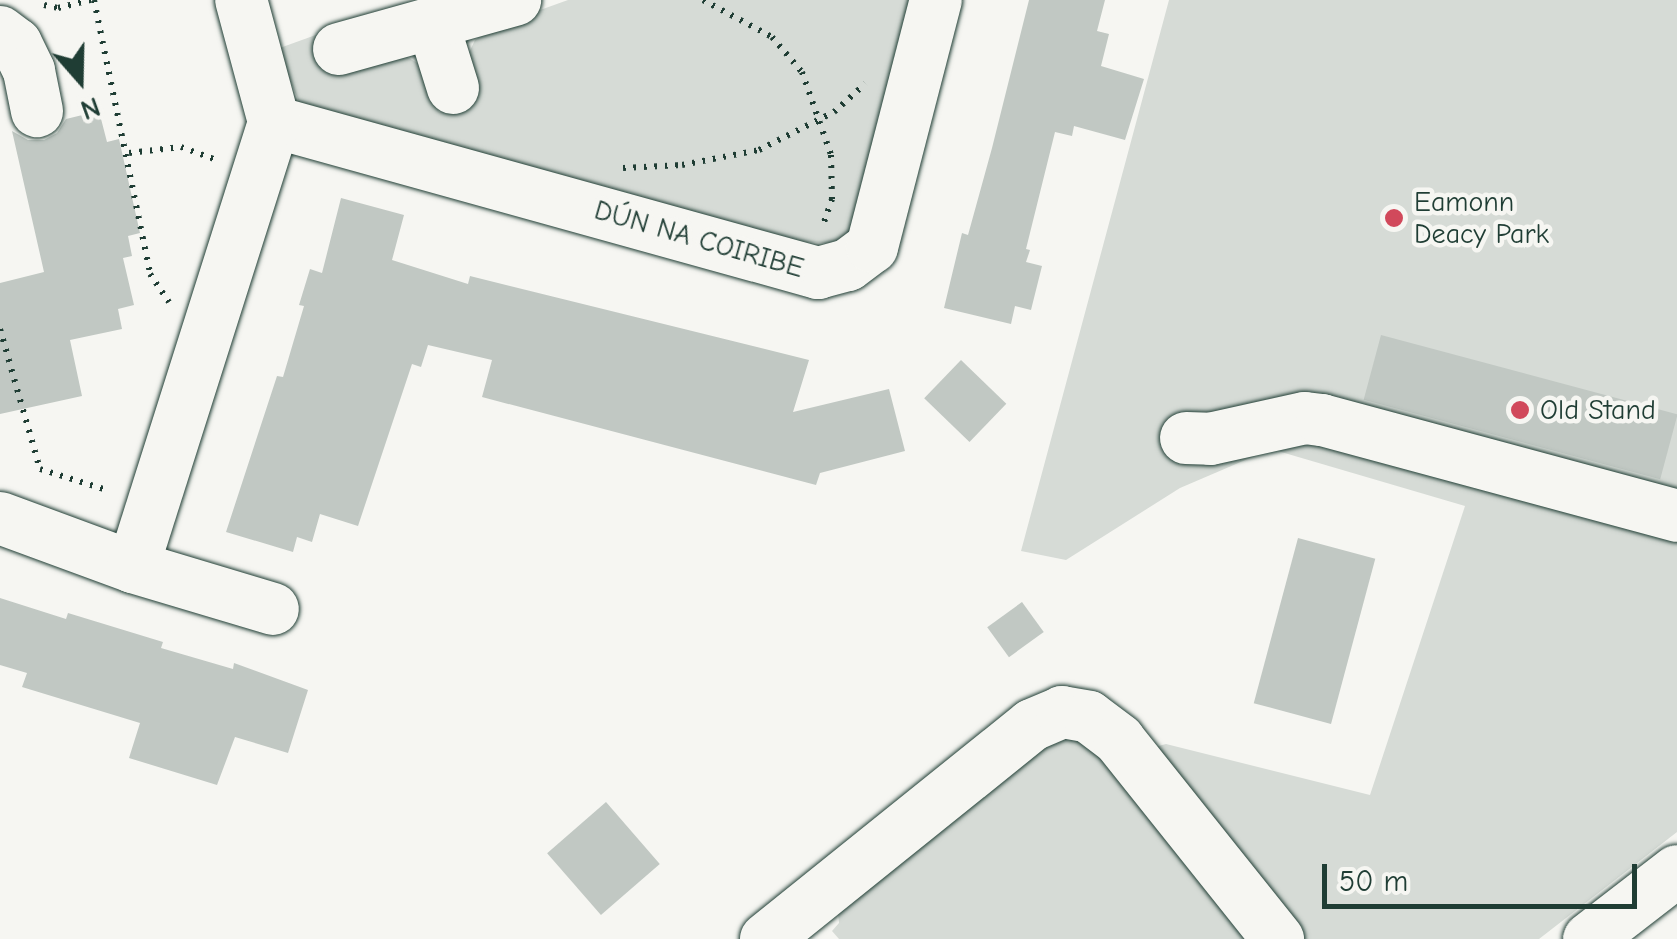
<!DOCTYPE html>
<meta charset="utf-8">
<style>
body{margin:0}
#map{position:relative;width:1677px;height:939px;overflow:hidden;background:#f6f6f2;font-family:"Comic Neue",sans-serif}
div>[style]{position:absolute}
.green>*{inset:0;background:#d6dbd6}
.building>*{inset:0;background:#c1c8c3;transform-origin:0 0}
.path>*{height:6px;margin-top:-3px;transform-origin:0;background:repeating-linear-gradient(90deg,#1f3d34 0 2.5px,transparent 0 10.5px)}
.roads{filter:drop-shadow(0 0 2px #1f3d34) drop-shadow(0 0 2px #1f3d34)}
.minor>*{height:52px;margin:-26px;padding:0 26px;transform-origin:26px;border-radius:26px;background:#f6f6f2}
.dots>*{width:28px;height:28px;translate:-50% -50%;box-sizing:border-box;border:5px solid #f6f6f2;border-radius:50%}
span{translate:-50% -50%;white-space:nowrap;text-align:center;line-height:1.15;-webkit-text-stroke:9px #f6f6f2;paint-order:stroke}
.poi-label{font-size:28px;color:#1f3d34}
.left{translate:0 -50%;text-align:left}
.street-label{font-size:28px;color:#1f3d34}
.north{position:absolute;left:30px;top:30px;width:100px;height:100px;-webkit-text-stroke:8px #f6f6f2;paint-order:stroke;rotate:160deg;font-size:28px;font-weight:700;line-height:40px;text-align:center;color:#1f3d34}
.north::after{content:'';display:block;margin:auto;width:35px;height:45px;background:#1f3d34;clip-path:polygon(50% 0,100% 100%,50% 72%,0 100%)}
.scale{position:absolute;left:1322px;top:864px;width:315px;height:45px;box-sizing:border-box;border:5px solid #1f3d34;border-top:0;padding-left:12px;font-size:30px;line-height:35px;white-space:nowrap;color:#1f3d34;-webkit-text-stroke:8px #f6f6f2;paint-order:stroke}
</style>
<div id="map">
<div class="green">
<i style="clip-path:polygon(568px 0,920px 0,848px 236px,829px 243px,798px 242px,300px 104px,277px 49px,324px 32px,399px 52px,419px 64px,439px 112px,475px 102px,468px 55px,475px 40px,493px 27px)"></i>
<i style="clip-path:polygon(1169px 0,1677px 0,1677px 832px,1539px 939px,1297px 939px,1151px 748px,1166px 744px,1370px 795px,1465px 506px,1271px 449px,1180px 488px,1066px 560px,1021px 551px)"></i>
<i style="clip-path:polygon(1072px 724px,1256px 939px,839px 939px,832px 931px,839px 923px,837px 903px)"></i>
</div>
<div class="building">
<i style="clip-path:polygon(1029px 0,1105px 0,1097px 31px,1109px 34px,1101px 66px,1144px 79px,1125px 140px,1074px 126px,1072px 136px,1055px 132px,1026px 249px,1030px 250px,1026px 262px,1042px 266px,1031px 310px,1015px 306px,1011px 324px,944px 308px,962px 233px,968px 235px,992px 148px)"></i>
<i style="clip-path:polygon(99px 111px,107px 142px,119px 139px,140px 233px,128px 236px,132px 256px,123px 258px,134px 305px,118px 309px,122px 329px,70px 340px,82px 396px,0 414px,0 283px,44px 272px,12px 131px,28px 140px,44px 140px,57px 133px,66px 119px)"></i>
<i style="clip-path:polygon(341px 198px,404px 215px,392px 260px,468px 284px,470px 276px,809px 360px,793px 412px,889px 389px,905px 451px,820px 473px,816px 485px,482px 397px,492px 360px,428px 345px,421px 367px,412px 364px,358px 526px,320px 514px,312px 542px,297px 537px,293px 552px,226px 532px,277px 376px,283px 377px,304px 306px,299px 305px,310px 269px,322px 273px)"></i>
<i style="left:1381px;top:335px;width:307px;height:67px;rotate:15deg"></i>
<i style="left:961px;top:360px;width:63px;height:53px;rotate:44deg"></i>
<i style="left:1298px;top:538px;width:80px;height:171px;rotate:15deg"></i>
<i style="clip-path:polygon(0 598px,66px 619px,68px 613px,163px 642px,161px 648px,233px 669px,234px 663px,308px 690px,288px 753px,235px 737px,217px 785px,129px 758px,140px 723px,22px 687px,27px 673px,0 665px)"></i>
<i style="left:1022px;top:602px;width:37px;height:43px;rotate:54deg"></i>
<i style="left:606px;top:802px;width:82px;height:78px;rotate:49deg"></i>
</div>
<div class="path">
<i style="left:94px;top:0;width:280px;rotate:78.4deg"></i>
<i style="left:150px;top:274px;width:34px;rotate:56deg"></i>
<i style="left:703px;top:0;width:78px;rotate:28.2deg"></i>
<i style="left:772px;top:37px;width:46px;rotate:49.4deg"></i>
<i style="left:802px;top:72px;width:88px;rotate:70.7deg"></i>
<i style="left:831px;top:155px;width:44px;rotate:88.7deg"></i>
<i style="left:832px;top:199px;width:28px;rotate:109deg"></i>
<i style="left:44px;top:5px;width:14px;rotate:12deg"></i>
<i style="left:58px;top:8px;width:34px;rotate:-14deg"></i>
<i style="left:129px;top:153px;width:52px;rotate:-6.6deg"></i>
<i style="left:181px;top:147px;width:38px;rotate:20deg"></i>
<i style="left:623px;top:168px;width:59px;rotate:-2.9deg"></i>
<i style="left:682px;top:165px;width:78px;rotate:-11deg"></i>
<i style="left:759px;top:150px;width:84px;rotate:-26.9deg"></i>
<i style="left:834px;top:112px;width:42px;rotate:-42.1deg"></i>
<i style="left:0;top:329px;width:146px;rotate:74.1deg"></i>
<i style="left:40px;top:469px;width:73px;rotate:17.4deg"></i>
</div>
<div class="roads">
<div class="minor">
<i style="left:433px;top:24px;width:67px;rotate:72.6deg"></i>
<i style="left:0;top:32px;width:20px;rotate:37deg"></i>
<i style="left:16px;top:44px;width:30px;rotate:64deg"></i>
<i style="left:29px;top:71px;width:41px;rotate:78.7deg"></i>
<i style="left:339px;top:49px;width:183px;rotate:-15.6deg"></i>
<i style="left:274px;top:122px;width:565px;rotate:15.51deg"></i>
<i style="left:818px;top:273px;width:31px;rotate:-15deg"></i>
<i style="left:848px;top:265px;width:30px;rotate:-37deg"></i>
<i style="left:872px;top:247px;width:255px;rotate:-75.5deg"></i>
<i style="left:1186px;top:438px;width:24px;rotate:2deg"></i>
<i style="left:1210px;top:439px;width:97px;rotate:-12.5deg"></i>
<i style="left:1305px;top:418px;width:17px;rotate:7deg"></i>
<i style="left:1322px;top:420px;width:368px;rotate:15.1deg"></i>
<i style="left:0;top:518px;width:142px;rotate:20.2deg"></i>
<i style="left:133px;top:567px;width:146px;rotate:16.7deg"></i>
<i style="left:133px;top:567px;width:467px;rotate:-72.4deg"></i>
<i style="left:274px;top:122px;width:126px;rotate:-105.1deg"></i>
<i style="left:766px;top:939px;width:341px;rotate:-38.8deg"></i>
<i style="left:1032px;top:725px;width:33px;rotate:-23deg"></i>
<i style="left:1062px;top:712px;width:27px;rotate:10deg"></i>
<i style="left:1089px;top:717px;width:38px;rotate:37deg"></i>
<i style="left:1119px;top:740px;width:255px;rotate:51.4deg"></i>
<i style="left:1589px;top:939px;width:111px;rotate:-37.7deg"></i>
</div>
</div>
<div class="dots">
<i style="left:1394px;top:218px;background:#d1495b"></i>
<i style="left:1520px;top:410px;background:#d1495b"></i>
</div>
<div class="poi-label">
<span class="left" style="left:1414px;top:218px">Eamonn<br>Deacy Park</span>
<span class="left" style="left:1540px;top:410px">Old Stand</span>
</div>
<div class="street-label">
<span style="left:699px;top:239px;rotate:16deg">DÚN NA COIRIBE</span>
</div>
<div class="north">N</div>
<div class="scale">50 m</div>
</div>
